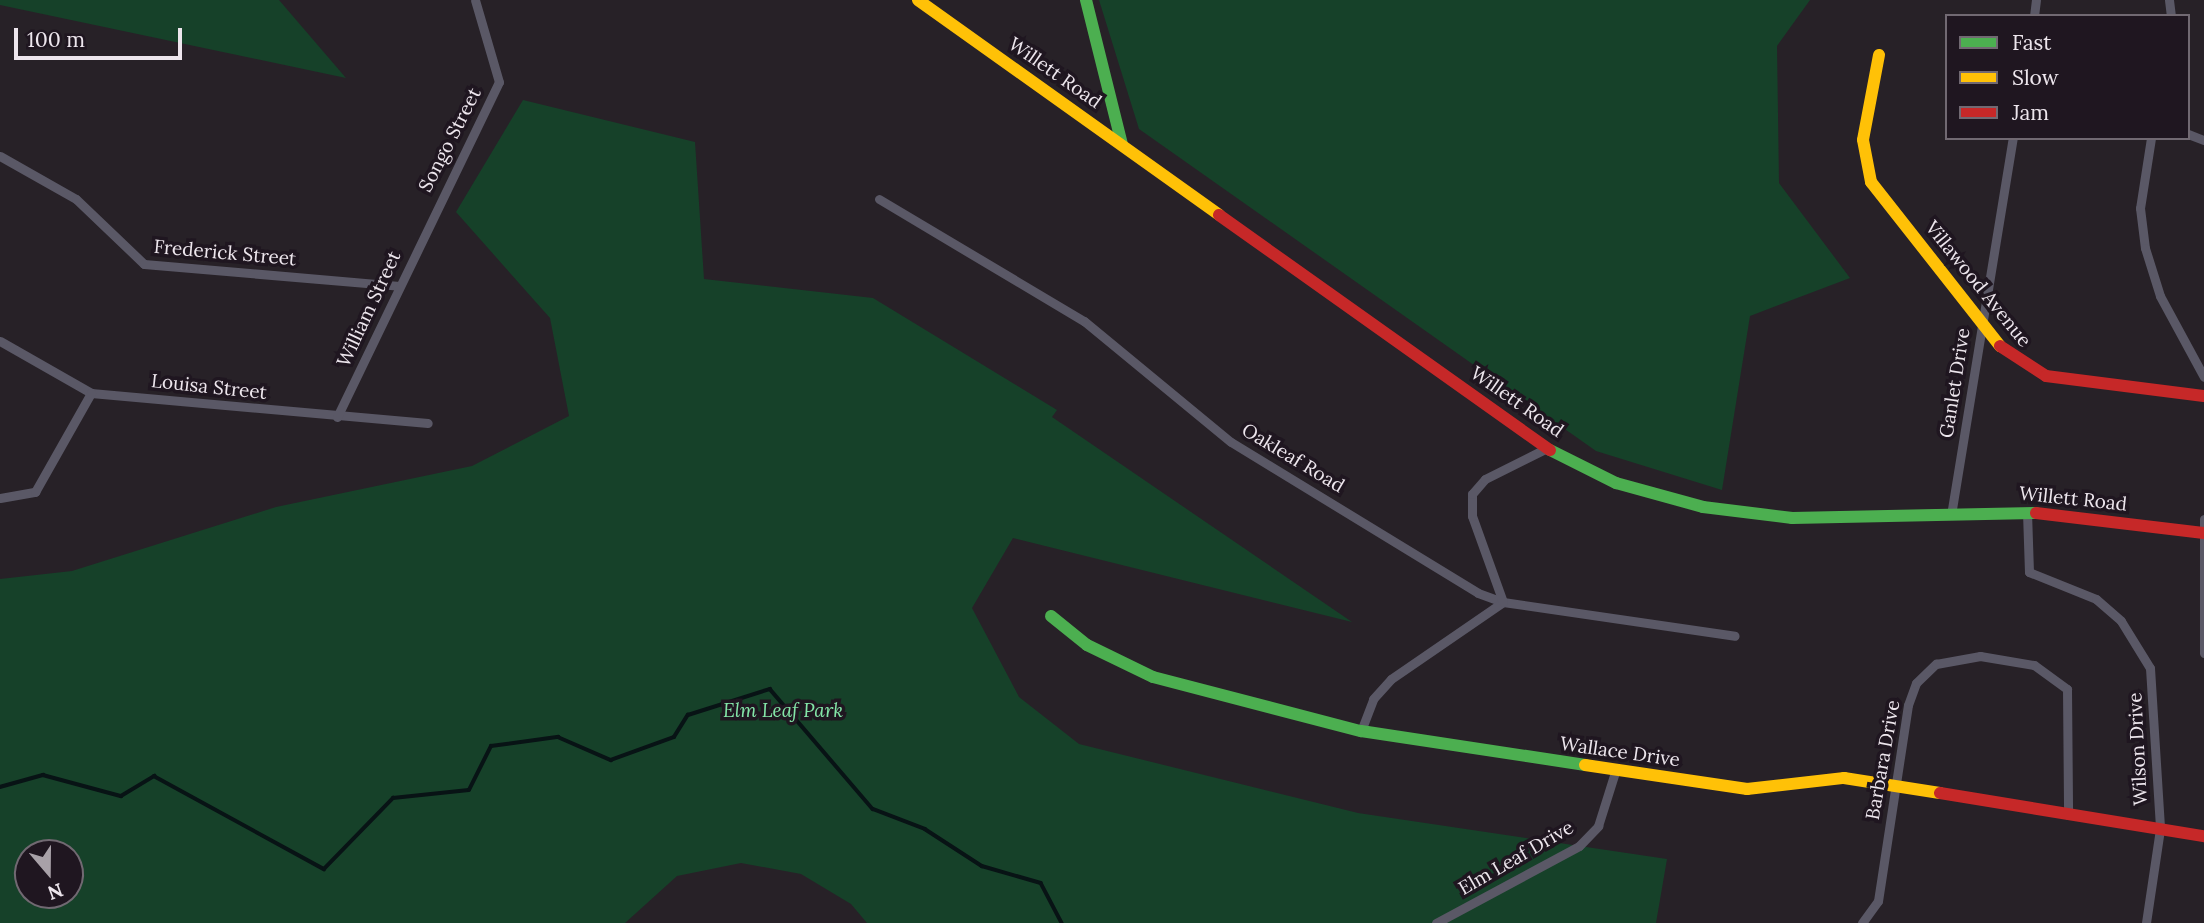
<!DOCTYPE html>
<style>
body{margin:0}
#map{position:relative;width:2204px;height:923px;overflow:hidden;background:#272127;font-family:Lora,serif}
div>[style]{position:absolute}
.green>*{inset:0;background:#164129}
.stream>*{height:3.5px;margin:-1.75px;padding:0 1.75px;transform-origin:1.75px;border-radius:1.75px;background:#081315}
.street>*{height:9px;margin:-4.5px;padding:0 4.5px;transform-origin:4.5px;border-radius:4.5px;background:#5a5866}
.fast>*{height:12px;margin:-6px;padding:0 6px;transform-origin:6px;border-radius:6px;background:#4caf50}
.slow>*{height:12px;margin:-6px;padding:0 6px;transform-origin:6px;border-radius:6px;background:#ffc107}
.jam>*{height:12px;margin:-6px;padding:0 6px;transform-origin:6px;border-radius:6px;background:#c62828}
span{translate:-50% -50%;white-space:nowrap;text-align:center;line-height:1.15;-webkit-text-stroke:7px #1f1620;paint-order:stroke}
.street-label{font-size:19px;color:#ede6ed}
.park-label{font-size:19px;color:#84e6a8;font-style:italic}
.legend{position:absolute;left:1945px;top:14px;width:245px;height:126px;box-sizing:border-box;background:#1f1620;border:2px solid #716972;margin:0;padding:9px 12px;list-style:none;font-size:21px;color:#ede6ed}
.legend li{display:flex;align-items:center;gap:14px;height:35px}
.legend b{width:35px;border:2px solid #716972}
.north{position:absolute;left:14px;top:839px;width:70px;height:70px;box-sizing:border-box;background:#1f1620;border:2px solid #716972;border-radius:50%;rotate:160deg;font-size:19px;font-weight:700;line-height:28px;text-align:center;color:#ede6ed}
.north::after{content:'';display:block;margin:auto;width:24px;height:32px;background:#a8a1a8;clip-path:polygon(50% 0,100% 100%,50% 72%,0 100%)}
.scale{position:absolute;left:14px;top:28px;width:168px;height:32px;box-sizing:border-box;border:4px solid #ede6ed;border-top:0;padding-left:9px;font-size:21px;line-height:24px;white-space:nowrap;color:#ede6ed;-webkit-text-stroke:5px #1f1620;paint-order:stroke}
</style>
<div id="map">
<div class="green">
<i style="clip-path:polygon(0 0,279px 0,346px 78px,0 5px)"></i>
<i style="clip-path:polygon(1099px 0,1810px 0,1777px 46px,1779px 183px,1850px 278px,1750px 316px,1722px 490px,1596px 451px,1139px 129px)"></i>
<i style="clip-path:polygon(evenodd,523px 100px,695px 142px,704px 279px,873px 298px,1057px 410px,1052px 417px,1352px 622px,1013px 538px,972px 608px,1019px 697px,1079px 744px,1358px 813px,1667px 859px,1656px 923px,867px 923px,851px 904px,801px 874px,741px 863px,677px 876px,625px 923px,0 923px,0 579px,72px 571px,276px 507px,472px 466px,569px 416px,550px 318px,456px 212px,523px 100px,28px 853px,70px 853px,70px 895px,28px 895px,28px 853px)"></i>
</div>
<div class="stream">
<i style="left:0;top:787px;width:45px;rotate:-15.6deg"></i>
<i style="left:43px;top:775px;width:81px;rotate:15.1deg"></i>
<i style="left:121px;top:796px;width:39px;rotate:-31deg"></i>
<i style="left:154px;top:776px;width:194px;rotate:28.7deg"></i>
<i style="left:324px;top:869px;width:99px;rotate:-45.8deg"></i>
<i style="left:393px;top:798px;width:76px;rotate:-6deg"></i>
<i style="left:469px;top:790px;width:49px;rotate:-63.4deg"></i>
<i style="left:491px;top:746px;width:68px;rotate:-7.7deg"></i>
<i style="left:558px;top:737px;width:58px;rotate:23.5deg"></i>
<i style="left:611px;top:760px;width:67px;rotate:-20.1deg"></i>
<i style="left:674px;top:737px;width:26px;rotate:-58deg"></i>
<i style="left:688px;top:715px;width:86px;rotate:-17.6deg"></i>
<i style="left:770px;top:689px;width:158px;rotate:49.4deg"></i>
<i style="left:873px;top:809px;width:56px;rotate:21deg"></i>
<i style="left:925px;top:829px;width:68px;rotate:33deg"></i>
<i style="left:982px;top:866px;width:61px;rotate:16.1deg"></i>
<i style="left:1041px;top:883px;width:45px;rotate:62.3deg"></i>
</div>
<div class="street">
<i style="left:2169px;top:0;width:16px;rotate:83deg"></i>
<i style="left:2034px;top:16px;width:16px;rotate:-83deg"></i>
<i style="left:2188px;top:134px;width:17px;rotate:21deg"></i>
<i style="left:2151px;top:138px;width:71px;rotate:98.9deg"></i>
<i style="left:2140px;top:208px;width:40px;rotate:82.9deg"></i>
<i style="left:2145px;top:248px;width:50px;rotate:72.6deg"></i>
<i style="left:2160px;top:296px;width:92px;rotate:61.5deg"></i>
<i style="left:0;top:156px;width:87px;rotate:29.5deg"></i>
<i style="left:76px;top:199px;width:94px;rotate:43.7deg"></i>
<i style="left:144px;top:264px;width:256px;rotate:4.9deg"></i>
<i style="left:879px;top:199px;width:239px;rotate:30.8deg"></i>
<i style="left:1084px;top:321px;width:190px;rotate:39.5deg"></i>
<i style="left:1231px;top:442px;width:289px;rotate:31.4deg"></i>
<i style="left:1478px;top:593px;width:27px;rotate:20deg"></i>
<i style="left:1503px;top:602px;width:234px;rotate:8.3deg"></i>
<i style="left:0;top:341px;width:105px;rotate:29.7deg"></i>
<i style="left:91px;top:393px;width:338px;rotate:5.1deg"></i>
<i style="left:337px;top:417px;width:372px;rotate:-64.2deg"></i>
<i style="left:499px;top:82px;width:85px;rotate:-106.3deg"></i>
<i style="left:0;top:498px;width:36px;rotate:-10deg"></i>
<i style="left:35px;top:492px;width:114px;rotate:-60.5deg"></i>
<i style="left:1952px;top:509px;width:376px;rotate:-80.7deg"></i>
<i style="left:2027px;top:512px;width:60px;rotate:88.1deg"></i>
<i style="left:2029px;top:572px;width:72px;rotate:21.9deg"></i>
<i style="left:2096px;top:599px;width:33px;rotate:41deg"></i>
<i style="left:2121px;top:621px;width:55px;rotate:58.3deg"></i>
<i style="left:2150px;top:668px;width:161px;rotate:86.4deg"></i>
<i style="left:2160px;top:829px;width:95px;rotate:98.5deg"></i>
<i style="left:2204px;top:519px;width:134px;rotate:90deg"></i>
<i style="left:1361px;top:731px;width:34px;rotate:-69deg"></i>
<i style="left:1373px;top:699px;width:27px;rotate:-48deg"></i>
<i style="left:1391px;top:679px;width:136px;rotate:-34.5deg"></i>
<i style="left:1503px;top:602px;width:91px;rotate:-109.8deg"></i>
<i style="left:1472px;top:516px;width:22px;rotate:-90deg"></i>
<i style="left:1472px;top:494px;width:20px;rotate:-49deg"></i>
<i style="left:1485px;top:479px;width:69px;rotate:-26.6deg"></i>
<i style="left:1436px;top:923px;width:162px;rotate:-28.3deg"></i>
<i style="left:1579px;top:846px;width:28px;rotate:-46deg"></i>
<i style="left:1598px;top:826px;width:57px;rotate:-72.5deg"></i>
<i style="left:1862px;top:923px;width:27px;rotate:-54deg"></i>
<i style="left:1878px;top:901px;width:198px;rotate:-81.3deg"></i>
<i style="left:1908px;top:705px;width:23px;rotate:-70deg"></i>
<i style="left:1916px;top:683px;width:28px;rotate:-44deg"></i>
<i style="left:1936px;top:664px;width:45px;rotate:-10.3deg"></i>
<i style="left:1980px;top:656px;width:55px;rotate:9.5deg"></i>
<i style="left:2034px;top:665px;width:41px;rotate:36deg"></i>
<i style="left:2067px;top:689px;width:126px;rotate:89.5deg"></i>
</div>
<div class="fast">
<i style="left:1086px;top:0;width:148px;rotate:76deg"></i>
<i style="left:1550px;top:450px;width:74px;rotate:26.6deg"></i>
<i style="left:1616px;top:483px;width:90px;rotate:15.4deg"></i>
<i style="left:1703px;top:507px;width:90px;rotate:7deg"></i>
<i style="left:1792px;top:518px;width:244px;rotate:-1.2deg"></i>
<i style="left:1051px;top:616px;width:46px;rotate:38.9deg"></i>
<i style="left:1087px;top:645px;width:73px;rotate:25.9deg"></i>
<i style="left:1153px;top:677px;width:215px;rotate:14.6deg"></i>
<i style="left:1361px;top:731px;width:227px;rotate:8.6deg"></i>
</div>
<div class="slow">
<i style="left:918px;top:0;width:370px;rotate:35.5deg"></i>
<i style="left:1879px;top:55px;width:86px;rotate:100.7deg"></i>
<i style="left:1863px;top:140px;width:43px;rotate:79.2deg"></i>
<i style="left:1871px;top:182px;width:209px;rotate:51.8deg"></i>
<i style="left:1585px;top:765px;width:164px;rotate:8.4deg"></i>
<i style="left:1747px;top:789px;width:98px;rotate:-6.5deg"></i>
<i style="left:1844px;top:778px;width:97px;rotate:8.9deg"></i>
</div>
<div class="jam">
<i style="left:1219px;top:215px;width:406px;rotate:35.4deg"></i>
<i style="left:2000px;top:346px;width:55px;rotate:33.1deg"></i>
<i style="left:2046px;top:376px;width:159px;rotate:7.2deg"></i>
<i style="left:2036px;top:513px;width:169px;rotate:6.8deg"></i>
<i style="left:1940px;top:793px;width:267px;rotate:9.3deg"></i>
</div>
<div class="street-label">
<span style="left:1055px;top:73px;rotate:35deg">Willett Road</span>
<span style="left:450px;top:140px;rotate:-63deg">Songo Street</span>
<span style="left:225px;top:253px;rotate:5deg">Frederick Street</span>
<span style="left:1978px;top:284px;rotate:51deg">Villawood Avenue</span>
<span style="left:369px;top:309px;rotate:-65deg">William Street</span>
<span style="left:1955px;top:383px;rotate:-81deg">Ganlet Drive</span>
<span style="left:209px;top:387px;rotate:6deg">Louisa Street</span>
<span style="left:1517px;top:402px;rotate:35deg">Willett Road</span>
<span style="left:1293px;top:458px;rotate:31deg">Oakleaf Road</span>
<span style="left:2073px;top:499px;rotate:6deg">Willett Road</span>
<span style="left:2138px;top:749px;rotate:-93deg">Wilson Drive</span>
<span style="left:1620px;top:752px;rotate:8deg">Wallace Drive</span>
<span style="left:1883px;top:760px;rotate:-80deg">Barbara Drive</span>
<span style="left:1516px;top:858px;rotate:-30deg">Elm Leaf Drive</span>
</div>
<div class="park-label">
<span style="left:783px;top:711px">Elm Leaf Park</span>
</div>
<ul class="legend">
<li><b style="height:9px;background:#4caf50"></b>Fast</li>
<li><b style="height:9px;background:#ffc107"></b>Slow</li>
<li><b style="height:9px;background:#c62828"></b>Jam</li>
</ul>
<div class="north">N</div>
<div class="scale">100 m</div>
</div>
